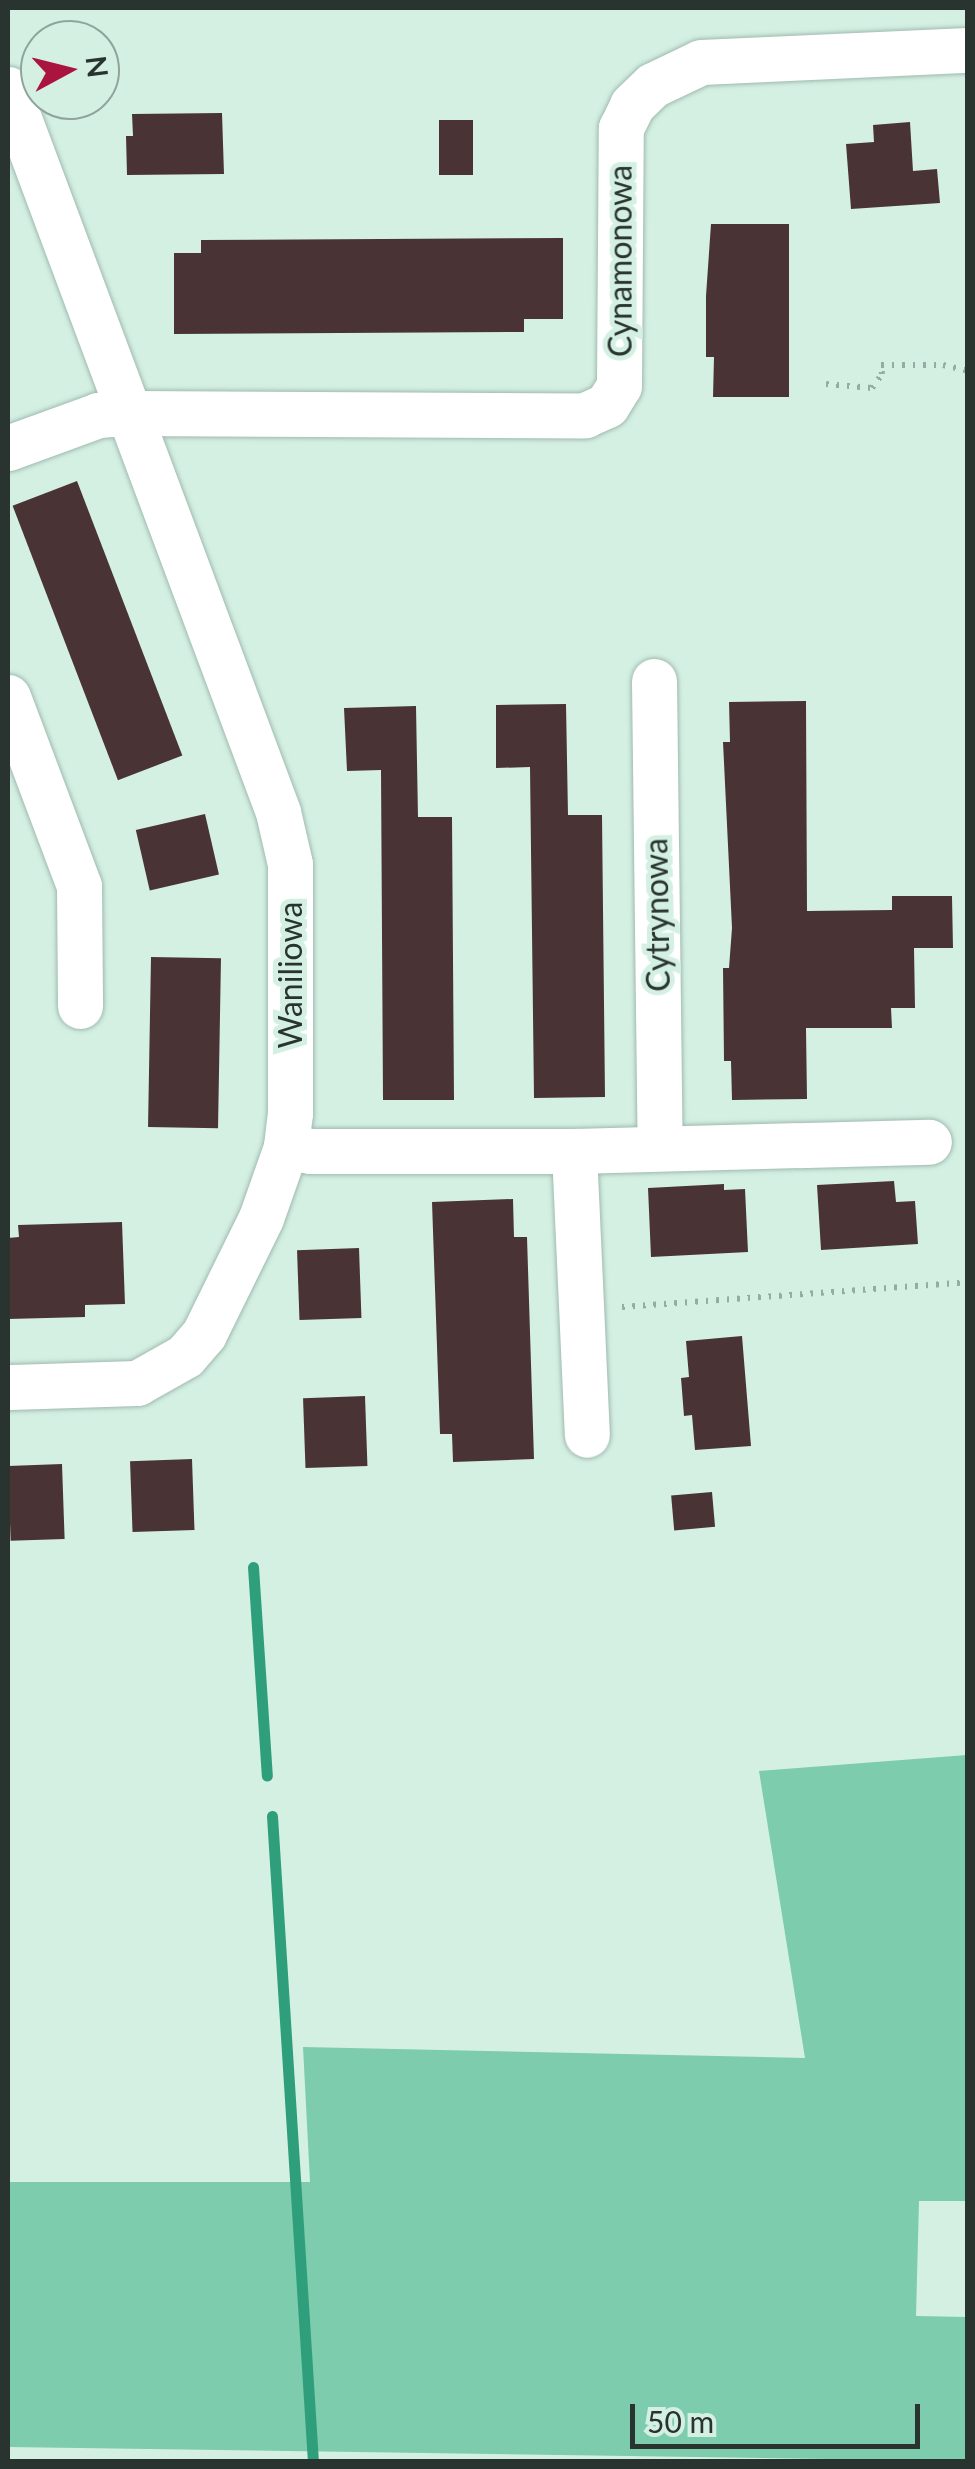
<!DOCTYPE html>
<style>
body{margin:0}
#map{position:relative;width:975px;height:2469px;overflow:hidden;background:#d4f0e3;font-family:Lato,sans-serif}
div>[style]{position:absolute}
.green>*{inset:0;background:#7cccad}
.stream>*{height:11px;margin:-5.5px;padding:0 5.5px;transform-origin:5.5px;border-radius:5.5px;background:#2f9f7b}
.building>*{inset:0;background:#4a3335;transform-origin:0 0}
.path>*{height:6px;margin-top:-3px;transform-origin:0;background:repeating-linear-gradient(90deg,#96aba2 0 2.5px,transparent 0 10.5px)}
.roads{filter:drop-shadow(0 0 2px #a0baaf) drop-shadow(0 0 2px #a0baaf)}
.street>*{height:45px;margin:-22.5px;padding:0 22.5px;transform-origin:22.5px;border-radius:22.5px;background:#fff}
span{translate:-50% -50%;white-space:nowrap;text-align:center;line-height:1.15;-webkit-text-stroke:10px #d4f0e3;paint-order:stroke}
.street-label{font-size:32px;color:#29332f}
.frame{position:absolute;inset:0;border:10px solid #29332f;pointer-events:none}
.north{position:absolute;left:20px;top:20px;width:100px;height:100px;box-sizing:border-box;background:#d4f0e3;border:2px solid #90a49b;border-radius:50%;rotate:83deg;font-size:28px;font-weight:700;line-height:40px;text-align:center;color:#29332f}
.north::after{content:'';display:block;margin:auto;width:35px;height:45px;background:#aa1540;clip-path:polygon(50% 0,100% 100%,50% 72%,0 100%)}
.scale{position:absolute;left:630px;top:2404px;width:290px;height:45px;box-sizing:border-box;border:5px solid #29332f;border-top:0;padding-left:12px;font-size:30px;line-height:35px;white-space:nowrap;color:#29332f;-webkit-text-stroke:8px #d4f0e3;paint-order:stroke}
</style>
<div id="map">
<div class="green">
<i style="clip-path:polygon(967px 1755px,967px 2201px,919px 2201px,916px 2316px,967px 2317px,967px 2461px,8px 2447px,8px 2182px,310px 2182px,303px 2047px,805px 2058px,759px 1771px)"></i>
</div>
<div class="stream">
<i style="left:253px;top:1567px;width:209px;rotate:86.2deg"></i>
<i style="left:272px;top:1816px;width:647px;rotate:86.37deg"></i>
</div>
<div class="building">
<i style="clip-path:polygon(222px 113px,224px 174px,127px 175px,126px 136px,133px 136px,132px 114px)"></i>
<i style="left:439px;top:120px;width:34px;height:55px"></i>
<i style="clip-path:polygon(910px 122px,913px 171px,937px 169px,940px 203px,851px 209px,846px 144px,874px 142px,873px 125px)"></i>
<i style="clip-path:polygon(711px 224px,789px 224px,789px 397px,713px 397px,714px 357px,706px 357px,706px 296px)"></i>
<i style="clip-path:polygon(563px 238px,563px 319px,524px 319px,524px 332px,174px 334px,174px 253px,201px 253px,201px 240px)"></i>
<i style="left:77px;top:481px;width:294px;height:69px;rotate:69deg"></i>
<i style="clip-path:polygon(806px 701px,807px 911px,892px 910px,892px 896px,952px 896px,953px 948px,914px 948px,915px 1008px,891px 1008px,892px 1028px,806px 1028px,807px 1099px,732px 1100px,731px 1061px,724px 1061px,723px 968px,729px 968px,732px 928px,723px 742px,730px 742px,729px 702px)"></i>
<i style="clip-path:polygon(566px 704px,568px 815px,602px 815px,605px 1097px,534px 1098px,530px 767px,496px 768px,496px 705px)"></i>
<i style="clip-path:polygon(416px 706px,418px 817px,452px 817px,454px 1100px,383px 1100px,381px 770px,347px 771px,344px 708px)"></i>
<i style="left:205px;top:814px;width:62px;height:71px;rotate:77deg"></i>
<i style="left:151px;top:957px;width:70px;height:170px;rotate:1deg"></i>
<i style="clip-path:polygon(894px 1181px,896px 1202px,915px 1201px,918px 1244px,821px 1250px,817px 1185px)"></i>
<i style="clip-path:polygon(724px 1184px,724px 1190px,745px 1189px,748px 1252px,651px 1257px,648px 1188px)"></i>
<i style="clip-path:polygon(513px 1199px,514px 1237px,527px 1237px,534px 1459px,453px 1462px,452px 1434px,440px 1434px,432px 1202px)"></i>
<i style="clip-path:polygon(122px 1222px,125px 1304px,85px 1305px,85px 1317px,8px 1319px,8px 1238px,19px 1237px,18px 1225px)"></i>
<i style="left:359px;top:1248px;width:70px;height:62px;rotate:88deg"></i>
<i style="clip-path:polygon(742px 1336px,751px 1446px,695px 1450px,692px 1415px,684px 1416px,681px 1378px,689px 1377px,686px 1341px)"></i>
<i style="left:365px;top:1396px;width:70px;height:62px;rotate:88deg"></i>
<i style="left:192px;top:1459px;width:71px;height:62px;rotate:88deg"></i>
<i style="left:62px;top:1464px;width:75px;height:54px;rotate:88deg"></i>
<i style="left:712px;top:1492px;width:35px;height:41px;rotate:85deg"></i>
</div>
<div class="path">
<i style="left:826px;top:384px;width:46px;rotate:5deg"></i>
<i style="left:872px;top:388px;width:17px;rotate:-54deg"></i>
<i style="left:882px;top:374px;width:9px;rotate:-96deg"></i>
<i style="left:881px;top:365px;width:62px"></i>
<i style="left:943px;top:365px;width:26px;rotate:13deg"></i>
<i style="left:622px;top:1307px;width:347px;rotate:-4.1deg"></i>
</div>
<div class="roads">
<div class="street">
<i style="left:8px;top:89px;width:772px;rotate:69.52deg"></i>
<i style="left:278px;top:812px;width:53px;rotate:77deg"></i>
<i style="left:290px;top:864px;width:249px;rotate:90deg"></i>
<i style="left:290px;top:1113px;width:34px;rotate:97deg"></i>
<i style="left:286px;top:1147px;width:75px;rotate:109.4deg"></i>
<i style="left:261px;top:1218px;width:129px;rotate:116.2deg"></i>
<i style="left:204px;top:1334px;width:29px;rotate:131deg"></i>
<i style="left:185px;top:1356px;width:55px;rotate:150.6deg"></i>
<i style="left:137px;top:1383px;width:129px;rotate:178.2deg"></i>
<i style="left:8px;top:448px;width:96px;rotate:-20.1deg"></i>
<i style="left:98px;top:415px;width:30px;rotate:-4deg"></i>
<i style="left:128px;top:413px;width:457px;rotate:0.3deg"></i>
<i style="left:585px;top:415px;width:24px;rotate:-24deg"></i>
<i style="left:607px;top:405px;width:22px;rotate:-58deg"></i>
<i style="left:619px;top:386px;width:258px;rotate:-89.6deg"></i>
<i style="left:621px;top:128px;width:25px;rotate:-64deg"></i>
<i style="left:632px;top:105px;width:29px;rotate:-44deg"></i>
<i style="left:653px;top:85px;width:53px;rotate:-25.6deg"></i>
<i style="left:701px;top:62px;width:267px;rotate:-2.6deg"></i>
<i style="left:654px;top:681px;width:467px;rotate:89.3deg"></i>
<i style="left:8px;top:697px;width:202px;rotate:69.4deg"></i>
<i style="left:79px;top:886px;width:120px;rotate:89.5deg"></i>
<i style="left:286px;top:1147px;width:24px;rotate:9deg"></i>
<i style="left:310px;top:1151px;width:264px"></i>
<i style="left:574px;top:1151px;width:355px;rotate:-1.5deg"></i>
<i style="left:574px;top:1151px;width:284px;rotate:87.4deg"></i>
</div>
</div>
<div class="street-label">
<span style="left:620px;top:261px;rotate:-90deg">Cynamonowa</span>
<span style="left:657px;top:915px;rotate:-91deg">Cytrynowa</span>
<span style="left:290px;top:975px;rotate:-90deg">Waniliowa</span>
</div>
<div class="frame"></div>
<div class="north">N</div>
<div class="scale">50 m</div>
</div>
